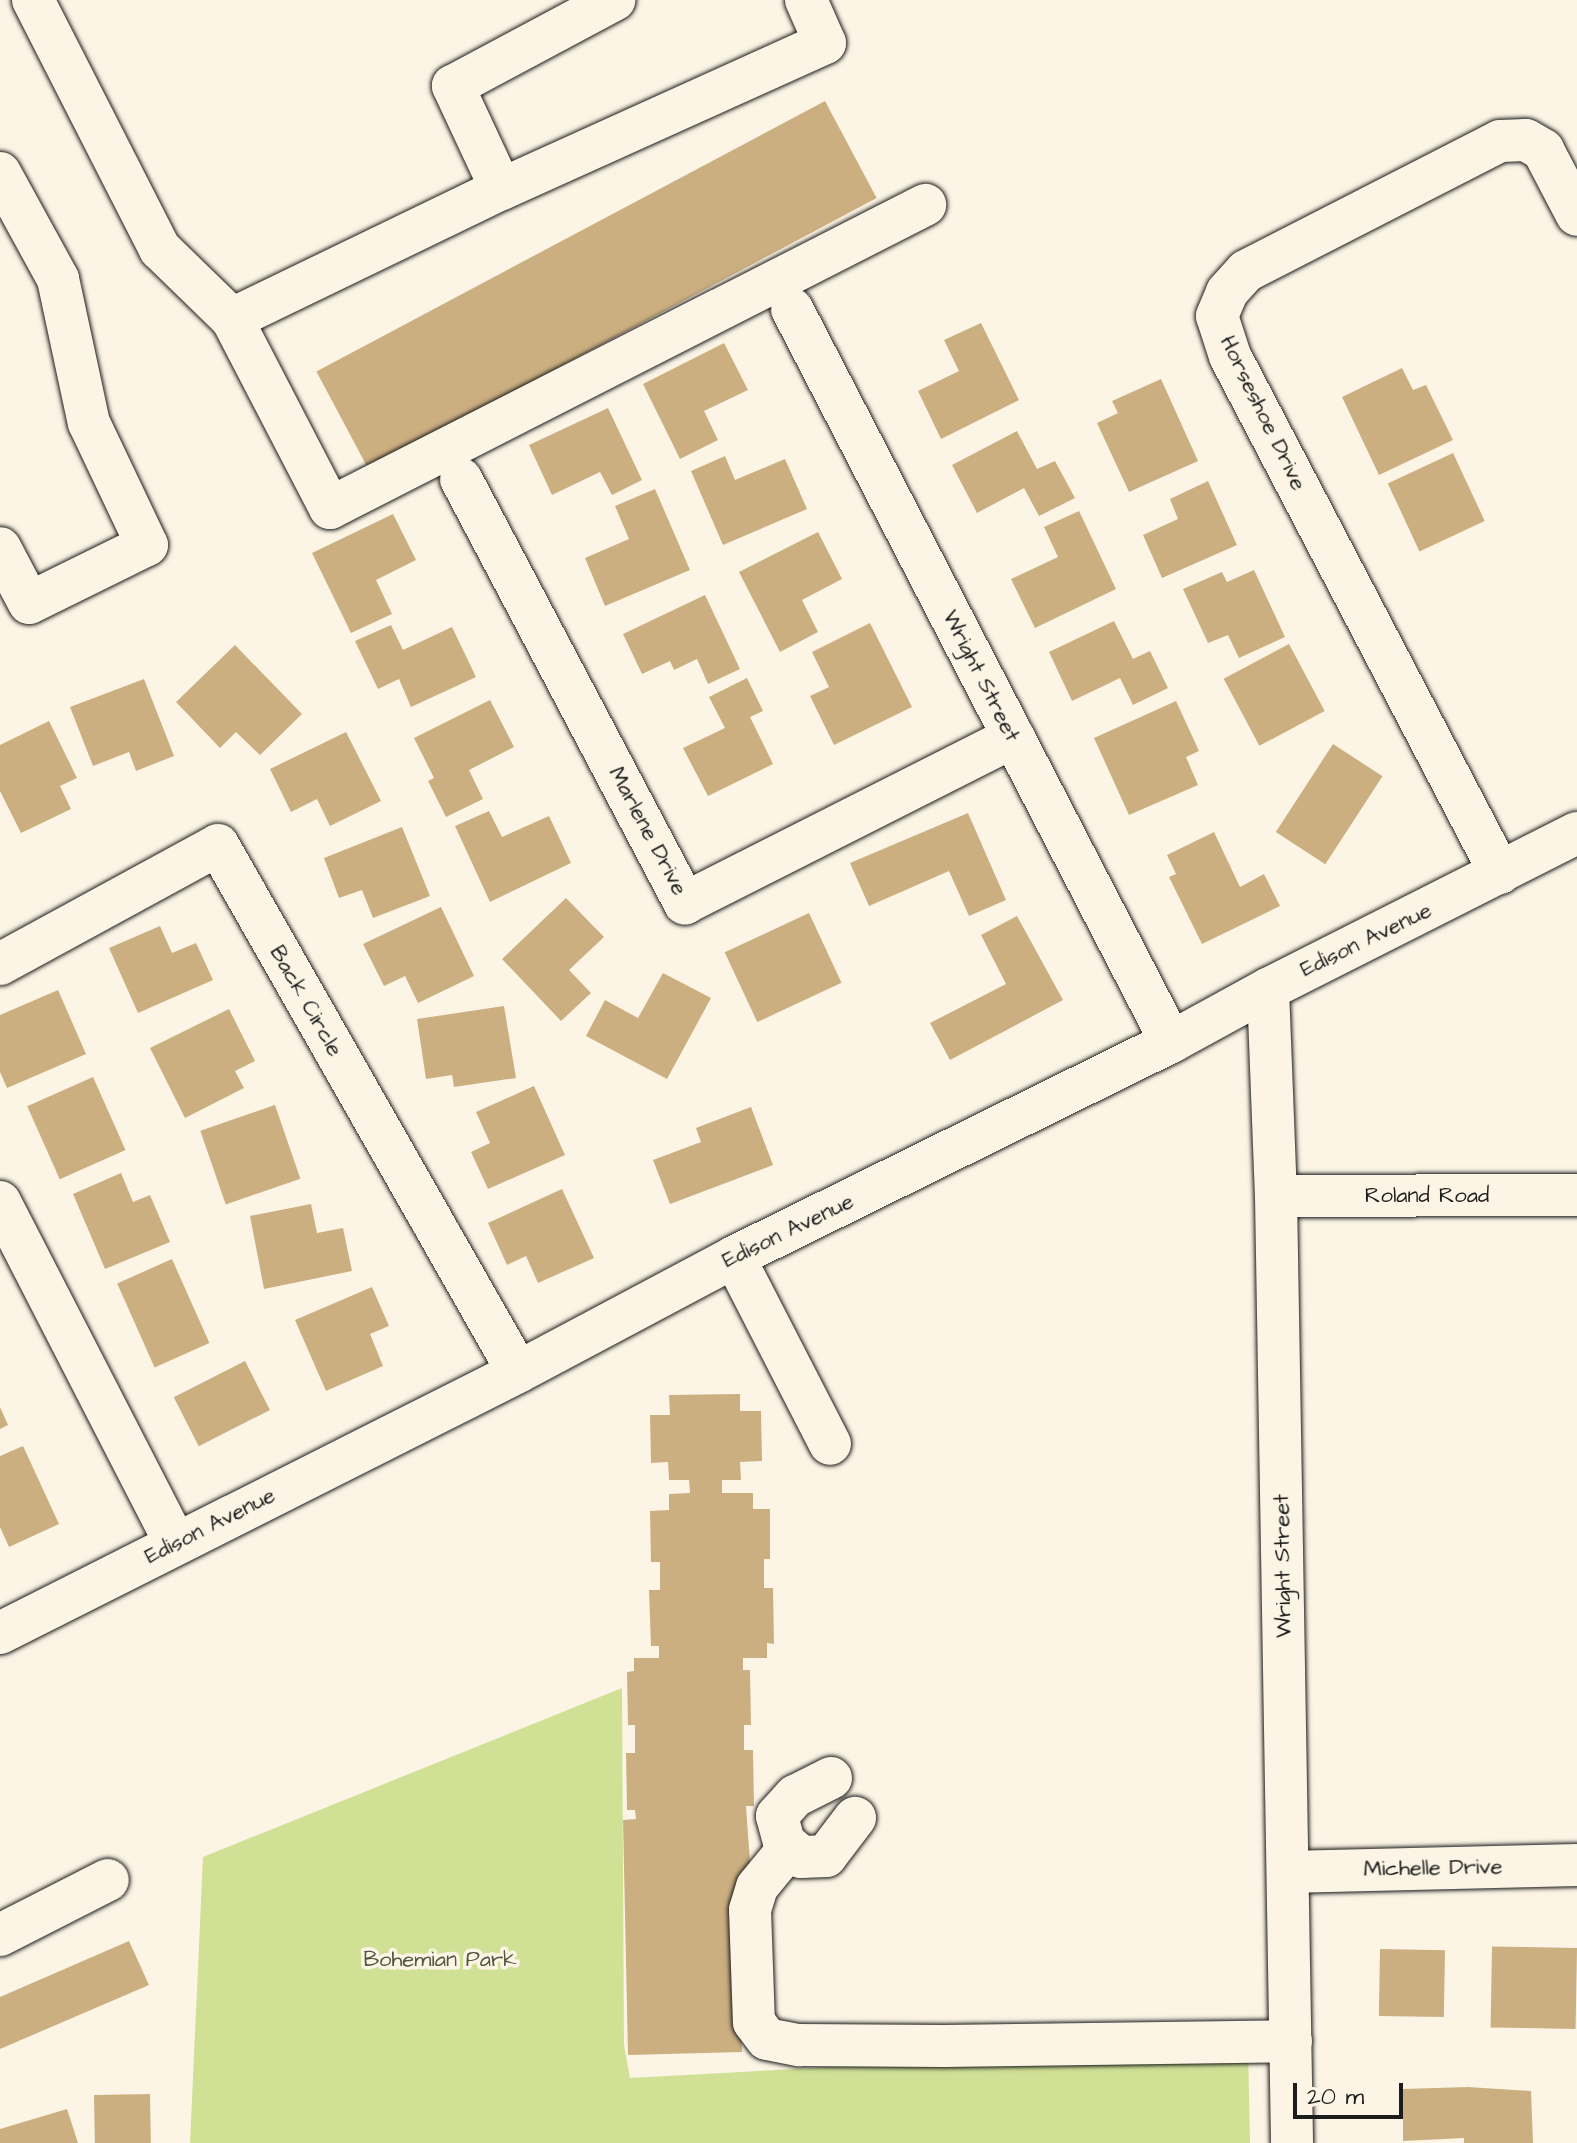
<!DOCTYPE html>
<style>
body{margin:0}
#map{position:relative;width:1577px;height:2143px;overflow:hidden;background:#fcf5e5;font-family:"Architects Daughter",sans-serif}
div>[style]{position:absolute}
.green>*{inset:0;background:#d0e196}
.building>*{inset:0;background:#ccaf81;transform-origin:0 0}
.roads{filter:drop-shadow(0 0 2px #1c1c1c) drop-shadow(0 0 2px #1c1c1c)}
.minor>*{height:42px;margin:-21px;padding:0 21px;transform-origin:21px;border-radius:21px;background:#fcf5e5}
span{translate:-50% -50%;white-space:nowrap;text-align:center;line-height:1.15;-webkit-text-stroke:7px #fcf5e5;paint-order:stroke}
.street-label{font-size:22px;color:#1c1c1c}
.park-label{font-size:22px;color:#525741}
.scale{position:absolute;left:1293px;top:2083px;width:110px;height:36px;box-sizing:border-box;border:4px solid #1c1c1c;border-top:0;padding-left:10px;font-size:24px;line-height:28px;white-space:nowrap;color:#1c1c1c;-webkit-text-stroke:6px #fcf5e5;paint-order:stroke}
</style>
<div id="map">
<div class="green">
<i style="clip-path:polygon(622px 1688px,624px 2045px,630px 2078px,1248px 2044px,1250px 2143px,190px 2143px,203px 1857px)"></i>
</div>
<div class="building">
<i style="left:825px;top:101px;width:110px;height:576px;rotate:62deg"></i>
<i style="clip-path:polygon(981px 323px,1019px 400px,941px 439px,918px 391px,959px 371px,944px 340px)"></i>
<i style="clip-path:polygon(724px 343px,748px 390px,704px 411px,718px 440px,680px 459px,643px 384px)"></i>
<i style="clip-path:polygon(1402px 368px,1413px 390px,1426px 385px,1453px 440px,1379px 475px,1342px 397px)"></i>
<i style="clip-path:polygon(1161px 379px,1198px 461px,1129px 492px,1097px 423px,1118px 413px,1112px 401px)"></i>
<i style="clip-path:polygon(608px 408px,642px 480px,612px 495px,600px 472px,552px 495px,529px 445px)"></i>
<i style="clip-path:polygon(1017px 431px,1037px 469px,1055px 461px,1075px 498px,1039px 516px,1024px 488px,977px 513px,952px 465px)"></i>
<i style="left:1453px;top:453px;width:75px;height:72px;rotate:65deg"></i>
<i style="clip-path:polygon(725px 456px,735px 480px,785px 459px,807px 509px,723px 545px,691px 471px)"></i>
<i style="clip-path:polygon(1208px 481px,1237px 545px,1162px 578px,1143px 535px,1178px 519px,1170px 499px)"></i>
<i style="clip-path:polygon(655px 489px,690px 570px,605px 606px,585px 558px,629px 539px,615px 506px)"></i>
<i style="clip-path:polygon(1079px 511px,1116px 589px,1035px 628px,1011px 579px,1058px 557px,1044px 527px)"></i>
<i style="clip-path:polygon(393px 514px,416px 560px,376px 580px,392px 614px,351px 633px,312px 553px)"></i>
<i style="clip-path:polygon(818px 532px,842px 579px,802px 600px,818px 632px,780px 652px,739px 572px)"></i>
<i style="clip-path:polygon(1254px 570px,1285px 637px,1239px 658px,1228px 635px,1208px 643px,1183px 589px,1222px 572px,1227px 582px)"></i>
<i style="clip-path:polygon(705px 595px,740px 669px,708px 684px,697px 659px,674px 670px,670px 661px,642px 674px,623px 634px)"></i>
<i style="clip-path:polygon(1114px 621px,1133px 659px,1150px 651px,1168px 688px,1133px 705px,1120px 678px,1072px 701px,1049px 652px)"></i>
<i style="clip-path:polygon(870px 623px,912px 707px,834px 745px,810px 696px,829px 687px,812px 652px)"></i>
<i style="clip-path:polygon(391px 625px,403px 650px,452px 627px,476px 677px,411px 707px,399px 679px,378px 689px,355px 641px)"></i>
<i style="left:1289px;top:644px;width:76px;height:74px;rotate:62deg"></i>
<i style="clip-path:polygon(235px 645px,302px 714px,260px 755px,236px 732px,220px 748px,176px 702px)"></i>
<i style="clip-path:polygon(747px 678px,763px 711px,750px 717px,773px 764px,708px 796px,683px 748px,725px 728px,709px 697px)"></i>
<i style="clip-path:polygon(144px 679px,174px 756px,136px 771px,129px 752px,93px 766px,70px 707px)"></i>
<i style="clip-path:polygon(490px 700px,514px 747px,469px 770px,483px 799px,446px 817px,428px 781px,434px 778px,414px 738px)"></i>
<i style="clip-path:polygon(1176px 701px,1199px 751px,1186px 757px,1198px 785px,1129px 815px,1094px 738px)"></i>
<i style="clip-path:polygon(49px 721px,77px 778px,60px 786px,71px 809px,21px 833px,0 791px,0 745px)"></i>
<i style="clip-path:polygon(346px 732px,381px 801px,330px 826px,317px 799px,291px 812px,270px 769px)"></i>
<i style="left:1333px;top:744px;width:59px;height:105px;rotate:33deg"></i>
<i style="clip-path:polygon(489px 811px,502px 837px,549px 816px,571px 863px,490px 902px,455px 826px)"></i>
<i style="clip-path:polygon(968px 813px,1006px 900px,969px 916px,949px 871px,869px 906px,850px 863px)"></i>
<i style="clip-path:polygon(402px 827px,430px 896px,373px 918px,362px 890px,339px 898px,324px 858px)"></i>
<i style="clip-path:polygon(1214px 832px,1240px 887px,1264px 874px,1280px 906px,1202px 944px,1169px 877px,1176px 874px,1167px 855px)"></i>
<i style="clip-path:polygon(566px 898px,604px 937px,569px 970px,591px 993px,561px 1021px,502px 959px)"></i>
<i style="clip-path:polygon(441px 907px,474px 976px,418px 1003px,405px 976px,384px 986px,363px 944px)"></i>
<i style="left:809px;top:913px;width:77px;height:93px;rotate:65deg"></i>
<i style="clip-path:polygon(1017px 916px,1063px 1000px,950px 1060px,930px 1023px,1006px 984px,981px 935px)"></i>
<i style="clip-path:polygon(160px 926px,172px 953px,196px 943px,213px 980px,138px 1013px,109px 948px)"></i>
<i style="clip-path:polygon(663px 973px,711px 998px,667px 1079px,586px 1036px,605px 1000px,638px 1018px)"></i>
<i style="clip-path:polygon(58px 990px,86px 1054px,7px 1088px,0 1072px,0 1015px)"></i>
<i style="clip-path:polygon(504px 1006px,516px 1078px,454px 1087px,452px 1075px,426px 1079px,417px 1019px)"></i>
<i style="clip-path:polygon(229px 1009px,255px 1061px,235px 1071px,244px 1088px,185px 1118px,150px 1048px)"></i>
<i style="left:93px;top:1077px;width:80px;height:72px;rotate:66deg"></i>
<i style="clip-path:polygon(534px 1086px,565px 1155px,488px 1189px,471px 1152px,490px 1143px,476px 1112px)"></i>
<i style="left:275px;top:1105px;width:78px;height:79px;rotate:71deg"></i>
<i style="clip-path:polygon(751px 1107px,773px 1165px,670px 1204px,653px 1160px,701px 1142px,696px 1128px)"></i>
<i style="clip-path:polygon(121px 1173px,133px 1202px,150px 1195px,170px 1242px,105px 1269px,73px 1194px)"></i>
<i style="clip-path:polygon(562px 1189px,594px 1258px,538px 1283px,526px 1256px,507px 1265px,488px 1223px)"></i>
<i style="clip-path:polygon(311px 1204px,317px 1233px,343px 1228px,352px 1271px,264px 1289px,250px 1216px)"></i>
<i style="left:172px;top:1259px;width:92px;height:60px;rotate:66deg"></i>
<i style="clip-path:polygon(372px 1287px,389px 1326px,370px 1334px,383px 1366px,326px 1391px,295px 1320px)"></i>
<i style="left:245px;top:1361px;width:55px;height:80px;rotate:63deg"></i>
<i style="clip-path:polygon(740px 1394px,740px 1411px,761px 1411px,762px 1461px,740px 1462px,741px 1480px,722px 1480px,722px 1493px,753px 1493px,753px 1509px,770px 1509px,770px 1559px,764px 1559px,764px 1588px,773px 1588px,774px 1644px,767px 1643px,767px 1658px,743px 1658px,743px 1670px,750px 1670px,751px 1725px,744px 1725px,744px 1750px,753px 1750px,754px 1806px,746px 1806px,751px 1876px,738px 1876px,742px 2052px,628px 2055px,623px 1820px,636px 1819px,635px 1810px,627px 1810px,626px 1753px,635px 1753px,635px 1725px,628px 1725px,627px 1672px,634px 1671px,634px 1658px,659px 1658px,659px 1646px,651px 1646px,649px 1590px,660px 1590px,660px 1562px,651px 1562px,650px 1511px,669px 1510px,669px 1494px,690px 1493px,689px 1480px,669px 1480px,668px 1462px,651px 1463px,650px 1415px,670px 1415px,669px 1395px)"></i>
<i style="clip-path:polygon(0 1407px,8px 1425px,0 1429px)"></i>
<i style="clip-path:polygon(23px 1446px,59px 1524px,9px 1547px,0 1527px,0 1456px)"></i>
<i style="clip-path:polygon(129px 1941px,149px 1985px,0 2049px,0 1997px)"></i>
<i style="left:1577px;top:1948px;width:81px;height:85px;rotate:91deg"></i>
<i style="left:1380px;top:1949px;width:65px;height:67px;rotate:1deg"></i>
<i style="clip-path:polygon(1468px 2087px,1531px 2091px,1533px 2143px,1464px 2143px,1464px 2138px,1403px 2141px,1403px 2089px)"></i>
<i style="left:150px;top:2094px;width:49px;height:56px;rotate:89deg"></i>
<i style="clip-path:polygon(67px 2109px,78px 2143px,0 2143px,0 2129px)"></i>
</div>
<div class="roads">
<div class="minor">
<i style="left:33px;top:0;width:280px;rotate:63deg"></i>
<i style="left:160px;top:249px;width:100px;rotate:44.2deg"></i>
<i style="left:806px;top:0;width:47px;rotate:66.2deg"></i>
<i style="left:825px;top:43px;width:355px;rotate:155.7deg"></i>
<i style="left:501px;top:189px;width:299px;rotate:154.2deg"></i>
<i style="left:232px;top:319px;width:213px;rotate:62.6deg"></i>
<i style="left:330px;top:508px;width:668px;rotate:-26.99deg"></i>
<i style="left:0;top:173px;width:121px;rotate:61.3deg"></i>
<i style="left:58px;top:279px;width:147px;rotate:77.9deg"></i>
<i style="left:89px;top:423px;width:135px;rotate:64.6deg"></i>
<i style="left:147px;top:545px;width:131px;rotate:153.8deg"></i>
<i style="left:29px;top:603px;width:62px;rotate:-117.8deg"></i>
<i style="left:501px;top:189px;width:114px;rotate:-115deg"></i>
<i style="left:453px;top:86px;width:183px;rotate:-28.1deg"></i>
<i style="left:792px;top:309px;width:825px;rotate:62.66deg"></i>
<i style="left:461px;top:479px;width:480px;rotate:62.2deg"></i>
<i style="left:685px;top:903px;width:368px;rotate:-26.8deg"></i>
<i style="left:1500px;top:873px;width:583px;rotate:-117.58deg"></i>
<i style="left:1230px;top:356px;width:42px;rotate:-108deg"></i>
<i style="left:1217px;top:316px;width:26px;rotate:-67deg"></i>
<i style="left:1227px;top:292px;width:28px;rotate:-48deg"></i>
<i style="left:1246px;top:271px;width:285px;rotate:-27.1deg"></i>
<i style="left:1500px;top:141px;width:26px;rotate:-2deg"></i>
<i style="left:1526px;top:140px;width:20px;rotate:30deg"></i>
<i style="left:1543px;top:150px;width:73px;rotate:62.4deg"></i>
<i style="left:0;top:964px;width:248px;rotate:-28.6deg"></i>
<i style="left:218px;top:845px;width:606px;rotate:60.35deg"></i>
<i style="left:1268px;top:989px;width:207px;rotate:87.8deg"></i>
<i style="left:1276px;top:1196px;width:947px;rotate:89.03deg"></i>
<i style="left:1276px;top:1196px;width:301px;rotate:-0.2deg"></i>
<i style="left:0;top:1202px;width:383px;rotate:62.8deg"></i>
<i style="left:734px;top:1257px;width:210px;rotate:62.8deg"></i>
<i style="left:0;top:1633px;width:580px;rotate:-26.74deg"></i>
<i style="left:518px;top:1372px;width:245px;rotate:-28deg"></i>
<i style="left:734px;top:1257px;width:487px;rotate:-26.2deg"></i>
<i style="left:1171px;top:1042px;width:111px;rotate:-28.7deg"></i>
<i style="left:1268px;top:989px;width:346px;rotate:-26.8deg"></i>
<i style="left:831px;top:1778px;width:40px;rotate:153.4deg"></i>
<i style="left:795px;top:1796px;width:27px;rotate:132deg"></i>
<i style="left:777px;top:1816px;width:27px;rotate:75deg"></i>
<i style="left:784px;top:1842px;width:23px;rotate:41deg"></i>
<i style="left:801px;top:1857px;width:25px;rotate:-2deg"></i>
<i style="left:826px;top:1856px;width:48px;rotate:-52.7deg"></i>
<i style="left:789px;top:1848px;width:50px;rotate:129.4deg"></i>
<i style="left:757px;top:1887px;width:24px;rotate:107deg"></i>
<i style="left:750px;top:1910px;width:112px;rotate:88deg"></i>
<i style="left:754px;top:2022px;width:21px;rotate:53deg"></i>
<i style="left:767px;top:2039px;width:33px;rotate:11deg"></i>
<i style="left:799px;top:2045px;width:145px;rotate:0.4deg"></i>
<i style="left:944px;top:2046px;width:347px;rotate:-0.8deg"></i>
<i style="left:1288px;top:1872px;width:289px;rotate:-1.4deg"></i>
<i style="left:0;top:1935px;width:121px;rotate:-27deg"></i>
</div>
</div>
<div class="street-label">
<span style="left:1263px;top:413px;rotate:64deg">Horseshoe Drive</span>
<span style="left:981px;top:676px;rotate:63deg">Wright Street</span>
<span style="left:648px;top:831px;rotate:62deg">Marlene Drive</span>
<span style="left:1366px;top:940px;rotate:-26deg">Edison Avenue</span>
<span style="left:306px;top:1001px;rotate:60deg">Back Circle</span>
<span style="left:1427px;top:1196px">Roland Road</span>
<span style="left:788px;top:1231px;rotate:-26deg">Edison Avenue</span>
<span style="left:210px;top:1526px;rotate:-27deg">Edison Avenue</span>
<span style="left:1283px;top:1566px;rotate:-91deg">Wright Street</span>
<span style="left:1433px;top:1868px;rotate:-1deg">Michelle Drive</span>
</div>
<div class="park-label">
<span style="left:440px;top:1960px">Bohemian Park</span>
</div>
<div class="scale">20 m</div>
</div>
